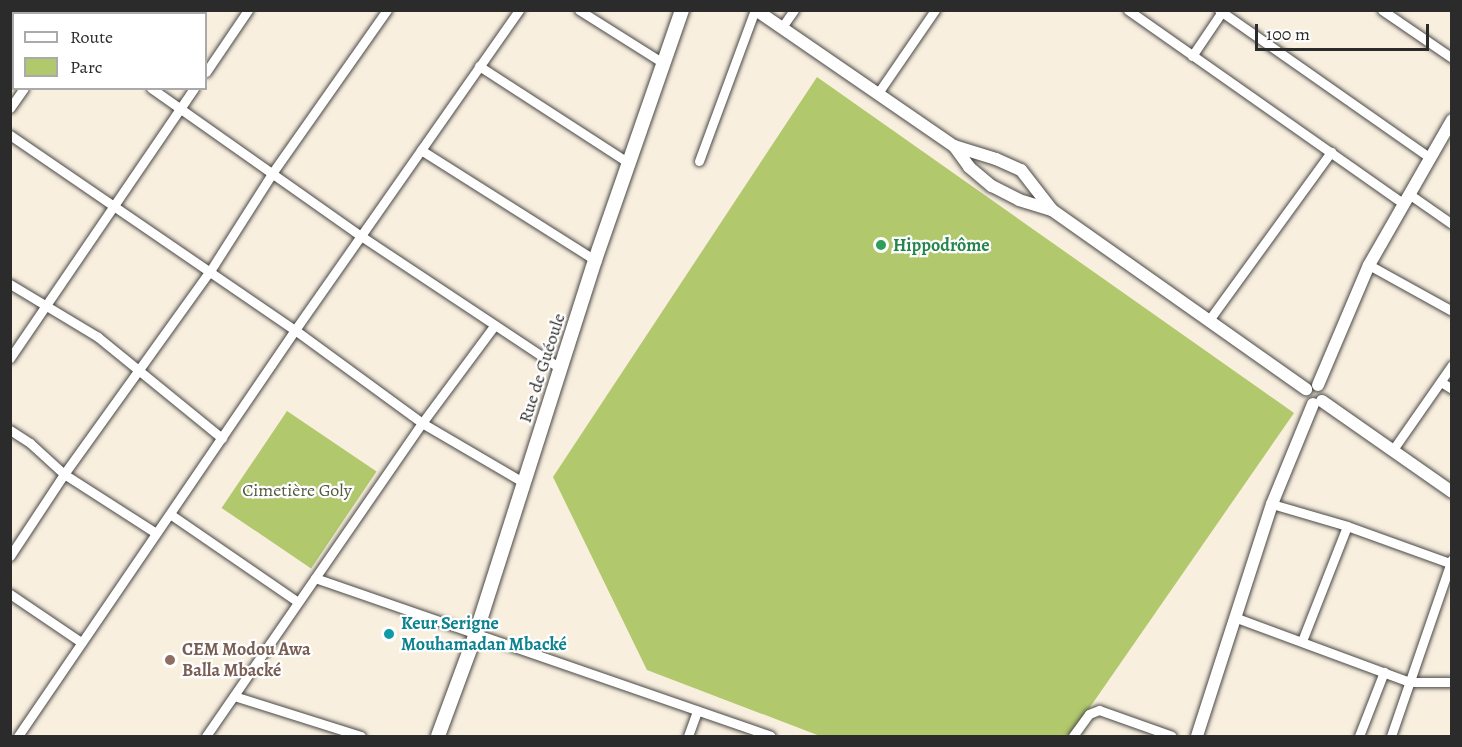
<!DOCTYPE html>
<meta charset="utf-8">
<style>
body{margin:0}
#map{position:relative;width:1462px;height:747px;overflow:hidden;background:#f8efdf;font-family:Alegreya,serif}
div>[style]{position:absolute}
.green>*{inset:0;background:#b1c86c;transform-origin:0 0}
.roads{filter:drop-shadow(0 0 2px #4a4846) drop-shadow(0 0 2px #4a4846)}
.minor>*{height:9px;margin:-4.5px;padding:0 4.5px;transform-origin:4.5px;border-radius:4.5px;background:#fff}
.tertiary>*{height:12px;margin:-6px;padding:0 6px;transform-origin:6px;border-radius:6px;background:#fff}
.secondary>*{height:14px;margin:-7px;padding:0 7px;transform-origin:7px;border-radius:7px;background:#fff}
.dots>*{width:16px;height:16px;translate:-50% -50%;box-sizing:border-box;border:3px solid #fff;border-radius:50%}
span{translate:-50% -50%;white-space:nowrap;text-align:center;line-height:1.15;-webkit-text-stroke:4.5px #fff;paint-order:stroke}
.leisure-label{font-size:18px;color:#27864d;font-weight:700}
.left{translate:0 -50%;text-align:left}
.street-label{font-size:18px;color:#2b2b2b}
.park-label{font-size:18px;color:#535a3e}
.culture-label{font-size:18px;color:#0d838f;font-weight:700}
.education-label{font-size:18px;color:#785e54;font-weight:700}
.frame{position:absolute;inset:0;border:12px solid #2b2b2b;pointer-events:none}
.legend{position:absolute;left:12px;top:12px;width:195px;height:78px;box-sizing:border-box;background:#fff;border:2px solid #aaa;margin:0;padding:8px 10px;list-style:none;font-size:18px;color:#2b2b2b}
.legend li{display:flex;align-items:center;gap:12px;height:30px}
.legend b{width:30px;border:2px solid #aaa}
.scale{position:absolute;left:1255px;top:24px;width:174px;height:27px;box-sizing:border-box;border:3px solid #2b2b2b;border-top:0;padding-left:8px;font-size:18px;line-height:21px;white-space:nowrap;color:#2b2b2b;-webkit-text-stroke:4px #fff;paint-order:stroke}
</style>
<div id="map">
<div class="green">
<i style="clip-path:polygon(817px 77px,1294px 413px,1070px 736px,820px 736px,647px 670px,553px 477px)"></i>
<i style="left:287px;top:411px;width:108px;height:117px;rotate:34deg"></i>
</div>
<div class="roads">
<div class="minor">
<i style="left:37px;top:10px;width:6px;rotate:45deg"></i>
<i style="left:579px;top:10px;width:99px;rotate:32.2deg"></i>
<i style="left:1128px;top:10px;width:336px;rotate:35.1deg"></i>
<i style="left:1219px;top:10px;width:256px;rotate:35deg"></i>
<i style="left:1382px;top:10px;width:85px;rotate:34.4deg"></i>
<i style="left:77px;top:14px;width:4px;rotate:-63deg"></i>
<i style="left:782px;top:27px;width:21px;rotate:-55deg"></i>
<i style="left:1192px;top:56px;width:55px;rotate:-56deg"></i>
<i style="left:479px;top:66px;width:179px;rotate:32.9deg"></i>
<i style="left:206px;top:72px;width:75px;rotate:-55.9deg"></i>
<i style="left:151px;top:88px;width:257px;rotate:35.2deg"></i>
<i style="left:361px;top:236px;width:240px;rotate:33.6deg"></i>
<i style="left:878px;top:93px;width:101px;rotate:-55.5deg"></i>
<i style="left:10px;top:108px;width:24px;rotate:-55deg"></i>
<i style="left:10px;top:135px;width:345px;rotate:34.4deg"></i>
<i style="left:295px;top:330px;width:157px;rotate:36.2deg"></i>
<i style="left:422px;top:423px;width:117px;rotate:30.3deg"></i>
<i style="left:421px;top:150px;width:206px;rotate:32.3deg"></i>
<i style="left:699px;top:161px;width:161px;rotate:-69.7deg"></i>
<i style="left:1409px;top:194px;width:52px;rotate:34.9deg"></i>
<i style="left:1369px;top:265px;width:95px;rotate:29deg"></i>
<i style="left:10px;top:284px;width:103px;rotate:31.1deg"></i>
<i style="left:98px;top:337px;width:160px;rotate:39.2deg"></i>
<i style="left:1209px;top:320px;width:208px;rotate:-54deg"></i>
<i style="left:10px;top:358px;width:327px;rotate:-55.7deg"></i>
<i style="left:1441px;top:382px;width:13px;rotate:32deg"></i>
<i style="left:10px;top:430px;width:24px;rotate:33deg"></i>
<i style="left:30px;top:443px;width:46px;rotate:42.4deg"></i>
<i style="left:64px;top:474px;width:109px;rotate:32.7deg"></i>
<i style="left:1392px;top:451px;width:105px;rotate:-55.1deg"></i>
<i style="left:1272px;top:504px;width:78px;rotate:16.3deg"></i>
<i style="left:1347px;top:526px;width:109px;rotate:19.8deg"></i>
<i style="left:170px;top:514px;width:155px;rotate:34.5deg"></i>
<i style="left:10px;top:556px;width:98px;rotate:-56.6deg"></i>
<i style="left:64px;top:474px;width:250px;rotate:-54.3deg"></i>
<i style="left:210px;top:271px;width:117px;rotate:-57.5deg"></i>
<i style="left:273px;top:172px;width:198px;rotate:-54.9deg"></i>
<i style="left:315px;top:578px;width:482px;rotate:19.1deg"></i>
<i style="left:10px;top:594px;width:86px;rotate:34.1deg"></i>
<i style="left:1234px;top:617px;width:188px;rotate:20.3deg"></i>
<i style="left:1410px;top:682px;width:42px"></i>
<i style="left:1302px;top:641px;width:123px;rotate:-68.6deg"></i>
<i style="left:234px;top:696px;width:133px;rotate:17.5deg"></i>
<i style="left:18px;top:736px;width:491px;rotate:-55.7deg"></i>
<i style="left:295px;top:330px;width:391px;rotate:-55deg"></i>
<i style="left:206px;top:736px;width:380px;rotate:-55.4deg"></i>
<i style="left:422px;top:423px;width:121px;rotate:-53.4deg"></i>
<i style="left:688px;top:736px;width:27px;rotate:-70deg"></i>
<i style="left:1073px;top:736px;width:27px;rotate:-54deg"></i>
<i style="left:1089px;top:714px;width:11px;rotate:-22deg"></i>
<i style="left:1099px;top:710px;width:77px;rotate:19.6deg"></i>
<i style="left:1359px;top:736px;width:69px;rotate:-68.7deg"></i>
<i style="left:1391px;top:736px;width:187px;rotate:-71deg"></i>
</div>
<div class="tertiary">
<i style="left:756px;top:10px;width:240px;rotate:34.5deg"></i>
<i style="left:954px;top:146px;width:26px;rotate:54deg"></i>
<i style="left:969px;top:167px;width:30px;rotate:40deg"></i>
<i style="left:992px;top:186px;width:30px;rotate:27deg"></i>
<i style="left:1019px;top:200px;width:34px;rotate:17deg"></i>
<i style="left:954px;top:146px;width:44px;rotate:17.2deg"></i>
<i style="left:996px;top:159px;width:27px;rotate:24deg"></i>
<i style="left:1021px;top:170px;width:51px;rotate:52.2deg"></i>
<i style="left:1052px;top:210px;width:311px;rotate:35.2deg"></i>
<i style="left:1318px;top:385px;width:130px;rotate:-67deg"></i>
<i style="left:1369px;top:265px;width:167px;rotate:-60.2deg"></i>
<i style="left:1322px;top:401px;width:159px;rotate:35deg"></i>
<i style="left:1197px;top:736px;width:244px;rotate:-72.1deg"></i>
<i style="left:1272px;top:504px;width:108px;rotate:-67.7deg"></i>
</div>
<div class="secondary">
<i style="left:438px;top:736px;width:110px;rotate:-69.7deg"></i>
<i style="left:476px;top:633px;width:392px;rotate:-72.3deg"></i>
<i style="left:595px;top:260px;width:265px;rotate:-70.8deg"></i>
</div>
</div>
<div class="dots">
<i style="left:881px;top:245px;background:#2e9e5b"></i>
<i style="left:389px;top:634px;background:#0f9aa8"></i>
<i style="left:170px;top:660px;background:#8d6e63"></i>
</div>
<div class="leisure-label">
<span class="left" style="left:893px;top:245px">Hippodrôme</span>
</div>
<div class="street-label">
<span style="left:542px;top:368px;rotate:-72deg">Rue de Guéoule</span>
</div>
<div class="park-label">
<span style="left:297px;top:490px">Cimetière Goly</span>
</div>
<div class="culture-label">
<span class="left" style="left:401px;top:634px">Keur Serigne<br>Mouhamadan Mbacké</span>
</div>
<div class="education-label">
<span class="left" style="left:182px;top:660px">CEM Modou Awa<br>Balla Mbacké</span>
</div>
<div class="frame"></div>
<ul class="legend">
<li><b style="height:8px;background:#fff"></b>Route</li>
<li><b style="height:16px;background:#b1c86c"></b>Parc</li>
</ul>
<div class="scale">100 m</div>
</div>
